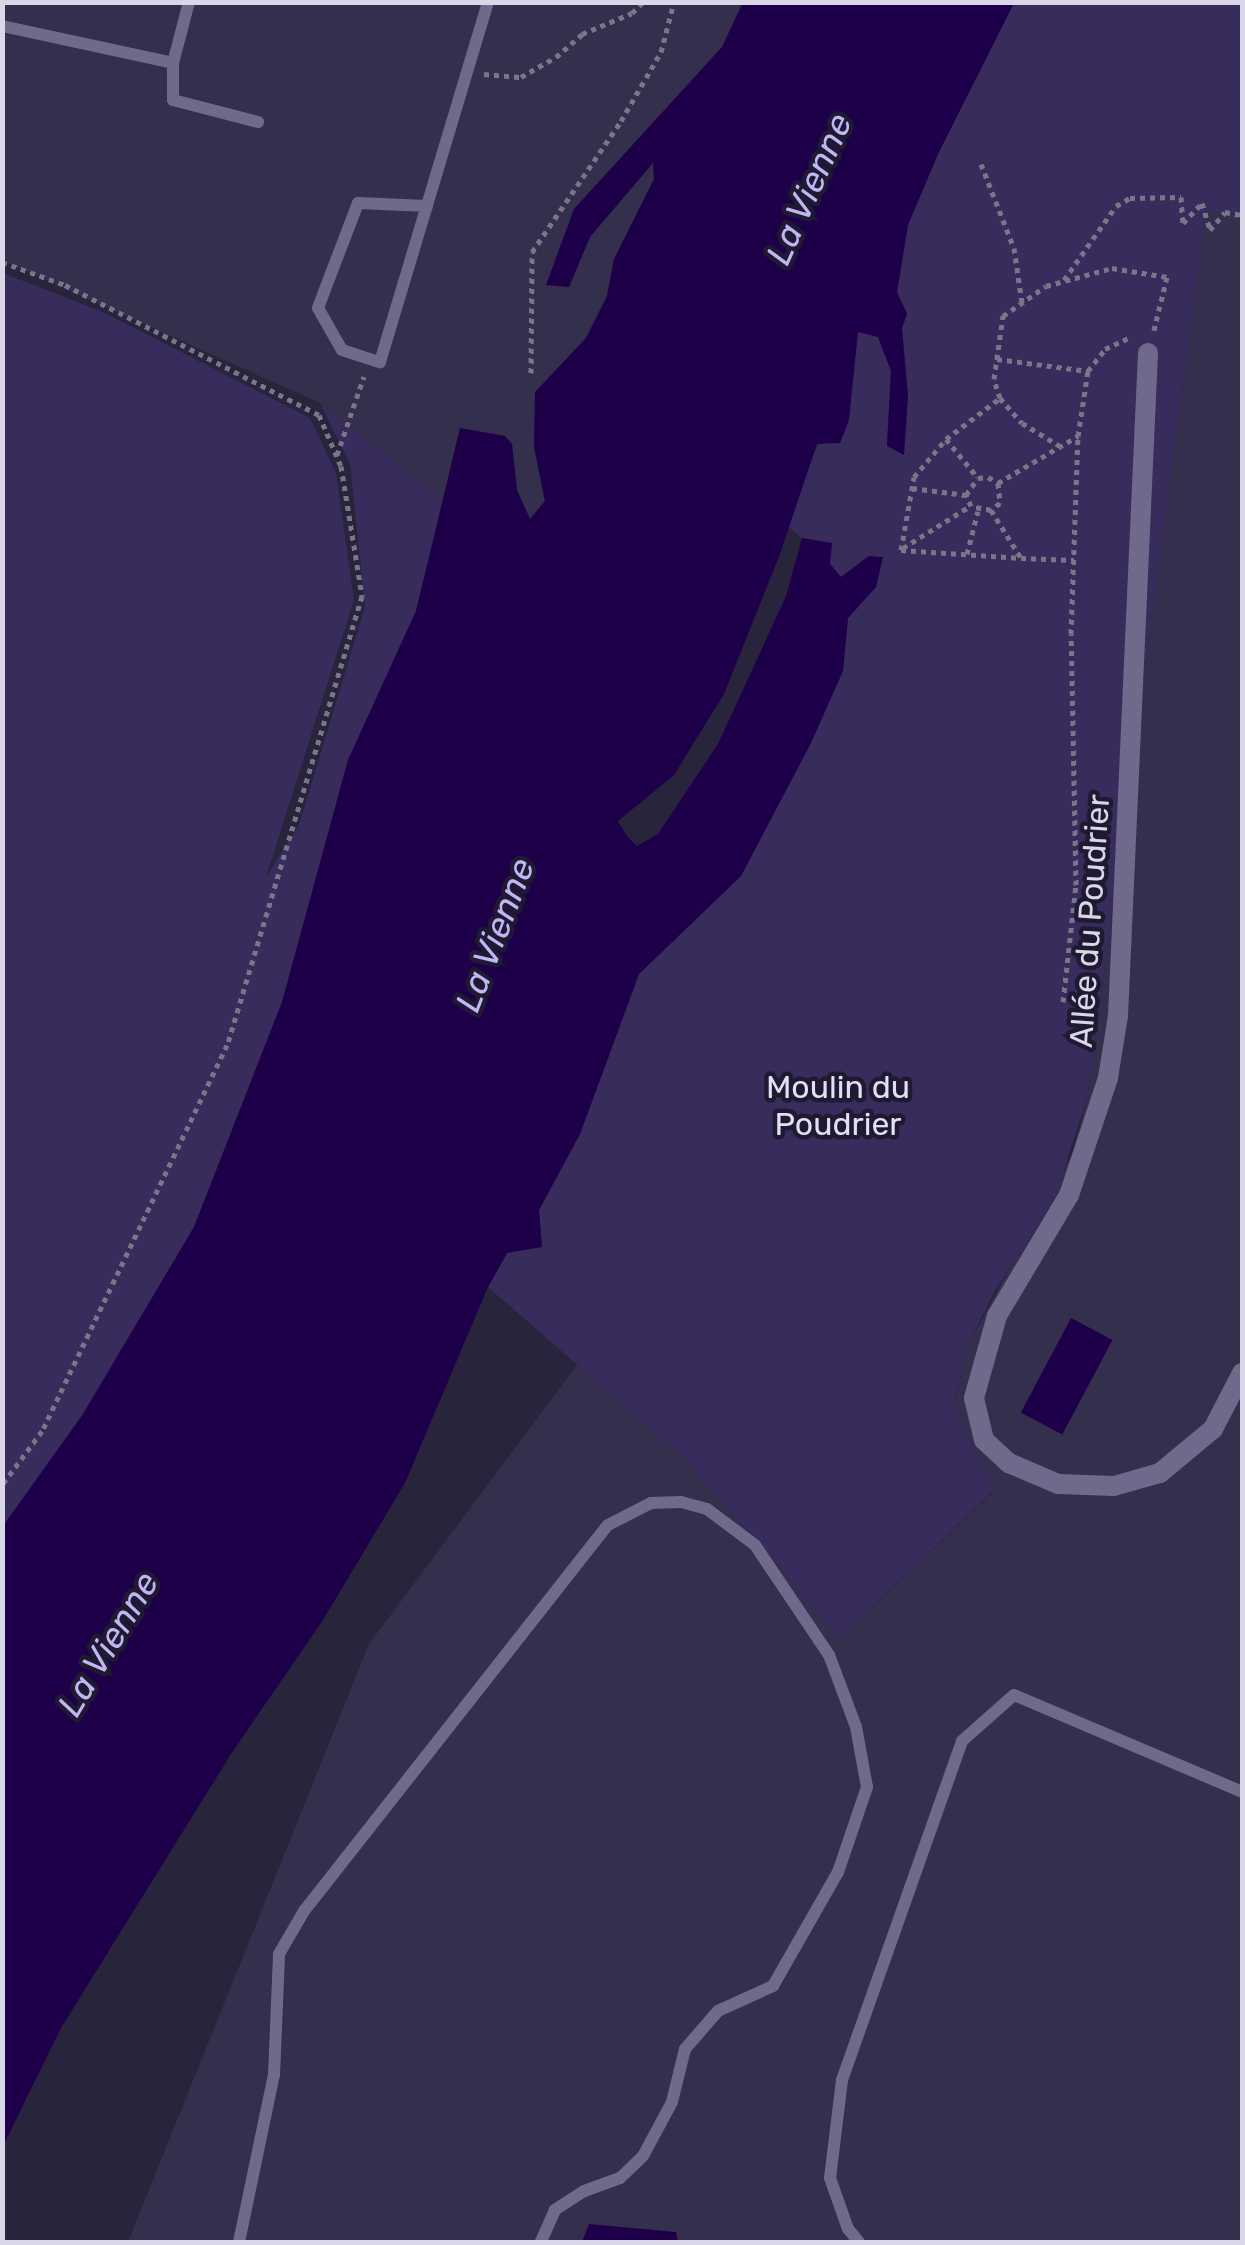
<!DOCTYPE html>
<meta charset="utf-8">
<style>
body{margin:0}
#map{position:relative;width:1245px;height:2245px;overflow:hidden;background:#28243b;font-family:Rubik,sans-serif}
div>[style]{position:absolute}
.built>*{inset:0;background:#342f4c}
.green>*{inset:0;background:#372c5c}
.water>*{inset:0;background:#1e004a;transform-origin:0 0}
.path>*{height:5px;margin-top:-2.5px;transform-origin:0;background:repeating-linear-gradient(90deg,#79768a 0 5px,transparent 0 10px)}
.lane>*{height:12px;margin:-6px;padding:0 6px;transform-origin:6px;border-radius:6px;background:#6f698c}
.street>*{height:20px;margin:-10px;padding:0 10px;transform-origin:10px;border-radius:10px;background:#6f698c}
span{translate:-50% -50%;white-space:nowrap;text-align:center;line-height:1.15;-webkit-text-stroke:9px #1f1a31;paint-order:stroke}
.street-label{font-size:32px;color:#dad8e8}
.park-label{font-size:32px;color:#e2dff6}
.water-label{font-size:35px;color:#c0b6f6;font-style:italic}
.frame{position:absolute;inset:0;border:5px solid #dad8e8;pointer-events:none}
</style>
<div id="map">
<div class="built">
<i style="clip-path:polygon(3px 3px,743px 3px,722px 47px,574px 209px,547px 285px,569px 287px,590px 237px,653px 161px,654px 179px,614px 259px,607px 296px,586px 338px,535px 393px,534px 447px,545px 502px,529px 520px,517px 490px,512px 444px,460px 428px,443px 501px,320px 403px,3px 261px)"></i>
<i style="clip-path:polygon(1206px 210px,1242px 214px,1242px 2242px,128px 2242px,369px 1644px,577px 1365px,684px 1458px,840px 1638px,995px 1490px,953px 1407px,968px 1345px,1073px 1153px,1087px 1099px)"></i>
</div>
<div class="green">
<i style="clip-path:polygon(1014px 3px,1242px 3px,1242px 214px,1206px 211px,1087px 1099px,1054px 1199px,994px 1292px,968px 1345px,953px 1407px,995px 1489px,840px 1638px,684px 1458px,488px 1287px,508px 1252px,542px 1247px,539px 1210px,580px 1134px,639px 974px,741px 876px,811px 743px,843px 671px,848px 618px,876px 587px,864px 559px,841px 577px,830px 564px,832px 543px,802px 538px,788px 526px,801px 484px,854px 359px,858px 332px,878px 337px,891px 371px,887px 446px,908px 397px,902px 328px,907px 314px,897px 292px,908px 225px,938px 154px)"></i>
<i style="clip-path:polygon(3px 273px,105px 313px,310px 418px,336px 473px,354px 600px,266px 877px,299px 825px,365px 607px,350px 464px,320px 403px,443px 501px,416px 611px,348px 760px,282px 1002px,194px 1227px,83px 1414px,3px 1526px)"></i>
</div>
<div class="water">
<i style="clip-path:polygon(743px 2px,1014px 3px,938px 154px,908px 225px,897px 292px,907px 314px,902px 328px,908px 397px,904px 455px,887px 446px,891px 371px,878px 337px,858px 332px,849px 420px,840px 443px,817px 444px,780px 554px,724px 694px,674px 775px,618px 821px,627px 836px,637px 846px,658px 834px,718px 744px,786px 596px,802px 538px,832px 543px,830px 564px,841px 577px,869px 556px,883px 557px,876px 587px,848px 618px,843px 671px,811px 743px,741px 876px,639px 974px,580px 1134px,539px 1210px,542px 1247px,507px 1253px,488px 1287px,405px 1483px,323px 1620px,231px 1754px,61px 2028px,3px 2146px,3px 1526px,83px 1414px,194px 1227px,282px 1002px,348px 760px,416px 611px,460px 428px,505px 436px,512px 444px,517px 490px,530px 519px,545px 501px,534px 447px,535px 392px,586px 338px,607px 296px,614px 259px,654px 179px,653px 163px,590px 237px,569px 287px,546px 285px,574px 209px,722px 47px)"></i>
<i style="left:1071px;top:1318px;width:47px;height:107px;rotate:28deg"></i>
<i style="clip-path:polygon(589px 2224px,676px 2232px,678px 2242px,582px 2242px)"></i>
</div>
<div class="path">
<i style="left:484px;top:74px;width:37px;rotate:5deg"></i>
<i style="left:521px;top:77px;width:40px;rotate:-29.7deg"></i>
<i style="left:556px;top:57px;width:35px;rotate:-41deg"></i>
<i style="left:582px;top:34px;width:54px;rotate:-22.8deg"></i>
<i style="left:632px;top:13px;width:16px;rotate:-45deg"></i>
<i style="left:981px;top:164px;width:90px;rotate:68.6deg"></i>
<i style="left:1014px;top:248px;width:56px;rotate:81.7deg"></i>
<i style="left:2px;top:262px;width:67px;rotate:20.1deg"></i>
<i style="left:65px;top:285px;width:285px;rotate:27.1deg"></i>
<i style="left:319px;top:415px;width:56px;rotate:66.7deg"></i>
<i style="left:341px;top:466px;width:132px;rotate:80.8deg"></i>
<i style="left:362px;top:596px;width:469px;rotate:106.7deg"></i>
<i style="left:227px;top:1045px;width:428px;rotate:115.6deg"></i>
<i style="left:42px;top:1431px;width:67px;rotate:126.5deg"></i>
<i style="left:1064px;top:280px;width:90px;rotate:-54.9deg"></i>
<i style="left:1116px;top:206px;width:16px;rotate:-30deg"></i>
<i style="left:1130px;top:198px;width:51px;rotate:-1.1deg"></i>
<i style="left:1181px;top:197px;width:26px;rotate:86deg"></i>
<i style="left:1183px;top:223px;width:28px;rotate:-46deg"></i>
<i style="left:1202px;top:203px;width:28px;rotate:73deg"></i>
<i style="left:1210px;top:230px;width:23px;rotate:-50deg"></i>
<i style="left:1225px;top:212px;width:17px;rotate:10deg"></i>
<i style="left:997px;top:359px;width:92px;rotate:7.5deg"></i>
<i style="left:531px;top:373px;width:121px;rotate:-89.5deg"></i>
<i style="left:532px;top:252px;width:158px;rotate:-55.8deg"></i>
<i style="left:621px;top:121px;width:80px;rotate:-59.9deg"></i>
<i style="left:661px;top:52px;width:52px;rotate:-75.4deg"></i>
<i style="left:1000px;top:398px;width:33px;rotate:49deg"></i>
<i style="left:1022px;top:423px;width:44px;rotate:31.2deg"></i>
<i style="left:946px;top:439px;width:50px;rotate:50.6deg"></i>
<i style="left:337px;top:455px;width:83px;rotate:-71.1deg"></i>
<i style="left:998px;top:483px;width:20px;rotate:84deg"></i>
<i style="left:1000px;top:503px;width:11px;rotate:142deg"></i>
<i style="left:991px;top:510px;width:20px;rotate:-169deg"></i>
<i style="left:971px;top:506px;width:12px;rotate:-114deg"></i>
<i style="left:966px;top:495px;width:21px;rotate:-55deg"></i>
<i style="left:978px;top:478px;width:10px;rotate:-6deg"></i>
<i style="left:988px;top:477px;width:12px;rotate:31deg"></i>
<i style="left:998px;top:483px;width:93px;rotate:-30.4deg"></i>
<i style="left:1078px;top:436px;width:66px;rotate:-81.3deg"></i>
<i style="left:1088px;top:371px;width:28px;rotate:-52deg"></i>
<i style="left:1105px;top:349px;width:29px;rotate:-25deg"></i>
<i style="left:912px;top:488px;width:54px;rotate:7.4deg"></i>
<i style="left:991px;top:510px;width:57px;rotate:58deg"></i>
<i style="left:1021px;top:558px;width:53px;rotate:2.2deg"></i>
<i style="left:903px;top:548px;width:79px;rotate:-32.1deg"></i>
<i style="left:901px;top:550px;width:74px;rotate:-79.9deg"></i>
<i style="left:914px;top:477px;width:50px;rotate:-49.9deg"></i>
<i style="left:946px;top:439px;width:68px;rotate:-37.2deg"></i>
<i style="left:1000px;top:398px;width:20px;rotate:-108deg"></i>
<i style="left:994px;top:379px;width:64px;rotate:-81.9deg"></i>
<i style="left:1003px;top:316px;width:52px;rotate:-34.9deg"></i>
<i style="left:1046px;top:286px;width:68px;rotate:-15.3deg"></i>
<i style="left:1112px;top:268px;width:56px;rotate:9.3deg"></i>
<i style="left:1167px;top:277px;width:55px;rotate:103.8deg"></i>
<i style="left:901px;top:550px;width:120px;rotate:3.8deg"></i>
<i style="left:967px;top:554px;width:44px;rotate:-75.7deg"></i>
<i style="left:1063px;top:1002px;width:118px;rotate:-83.7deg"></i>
<i style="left:1076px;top:885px;width:251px;rotate:-91.1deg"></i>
<i style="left:1071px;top:634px;width:198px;rotate:-88deg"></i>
</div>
<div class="lane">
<i style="left:189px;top:2px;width:63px;rotate:104.7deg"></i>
<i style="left:173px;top:63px;width:37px;rotate:90deg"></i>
<i style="left:173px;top:100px;width:88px;rotate:14.5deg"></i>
<i style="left:2px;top:26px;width:175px;rotate:12.2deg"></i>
<i style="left:427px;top:206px;width:69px;rotate:-177.5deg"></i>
<i style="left:358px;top:203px;width:112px;rotate:110.9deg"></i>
<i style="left:318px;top:308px;width:48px;rotate:60.3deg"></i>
<i style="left:342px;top:350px;width:40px;rotate:18deg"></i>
<i style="left:380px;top:362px;width:376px;rotate:-73.3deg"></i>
<i style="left:239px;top:2242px;width:171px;rotate:-78.2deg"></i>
<i style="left:274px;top:2075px;width:121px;rotate:-87.6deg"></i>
<i style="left:279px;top:1954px;width:50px;rotate:-59.8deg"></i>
<i style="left:304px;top:1911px;width:491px;rotate:-51.8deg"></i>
<i style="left:608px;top:1525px;width:48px;rotate:-27.1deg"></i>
<i style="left:651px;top:1503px;width:30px;rotate:-2deg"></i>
<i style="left:681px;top:1502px;width:27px;rotate:15deg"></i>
<i style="left:707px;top:1509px;width:60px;rotate:36.9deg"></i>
<i style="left:755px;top:1545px;width:133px;rotate:56.1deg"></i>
<i style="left:829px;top:1655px;width:77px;rotate:69.4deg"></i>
<i style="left:856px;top:1727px;width:61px;rotate:79.6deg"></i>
<i style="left:867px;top:1787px;width:90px;rotate:108.8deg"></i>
<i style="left:838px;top:1872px;width:131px;rotate:119.7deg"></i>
<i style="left:773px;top:1986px;width:60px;rotate:155.6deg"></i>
<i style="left:718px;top:2011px;width:50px;rotate:131deg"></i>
<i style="left:685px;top:2049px;width:55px;rotate:103.8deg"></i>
<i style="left:672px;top:2102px;width:61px;rotate:118.2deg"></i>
<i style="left:643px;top:2156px;width:32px;rotate:136deg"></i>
<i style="left:620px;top:2178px;width:38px;rotate:160deg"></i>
<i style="left:584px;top:2191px;width:35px;rotate:147deg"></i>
<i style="left:555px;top:2210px;width:35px;rotate:114deg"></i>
<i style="left:859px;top:2242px;width:17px;rotate:-130deg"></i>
<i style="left:848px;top:2229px;width:54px;rotate:-109.4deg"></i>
<i style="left:830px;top:2178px;width:99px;rotate:-83deg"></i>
<i style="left:842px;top:2080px;width:360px;rotate:-70.5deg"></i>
<i style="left:962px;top:1741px;width:69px;rotate:-41.5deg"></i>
<i style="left:1014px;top:1695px;width:248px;rotate:23deg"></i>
</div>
<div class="street">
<i style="left:1148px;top:353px;width:664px;rotate:92.59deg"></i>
<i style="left:1118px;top:1016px;width:63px;rotate:99.2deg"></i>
<i style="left:1108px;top:1078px;width:123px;rotate:108.4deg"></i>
<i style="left:1069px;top:1195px;width:141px;rotate:120.8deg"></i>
<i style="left:997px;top:1316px;width:85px;rotate:105.7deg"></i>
<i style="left:974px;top:1398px;width:43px;rotate:76.6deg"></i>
<i style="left:984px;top:1440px;width:34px;rotate:43deg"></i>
<i style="left:1009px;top:1463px;width:53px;rotate:23.2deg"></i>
<i style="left:1058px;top:1484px;width:56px;rotate:2deg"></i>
<i style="left:1114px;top:1486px;width:48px;rotate:-15.8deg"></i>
<i style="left:1160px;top:1473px;width:69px;rotate:-39.7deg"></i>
<i style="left:1213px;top:1429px;width:63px;rotate:-62.6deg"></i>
</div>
<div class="street-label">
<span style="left:1090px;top:921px;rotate:-86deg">Allée du Poudrier</span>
</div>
<div class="park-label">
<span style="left:838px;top:1106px">Moulin du<br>Poudrier</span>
</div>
<div class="water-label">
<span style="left:809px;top:189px;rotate:-66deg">La Vienne</span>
<span style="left:495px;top:935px;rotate:-69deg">La Vienne</span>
<span style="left:108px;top:1644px;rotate:-59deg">La Vienne</span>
</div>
<div class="frame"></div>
</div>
